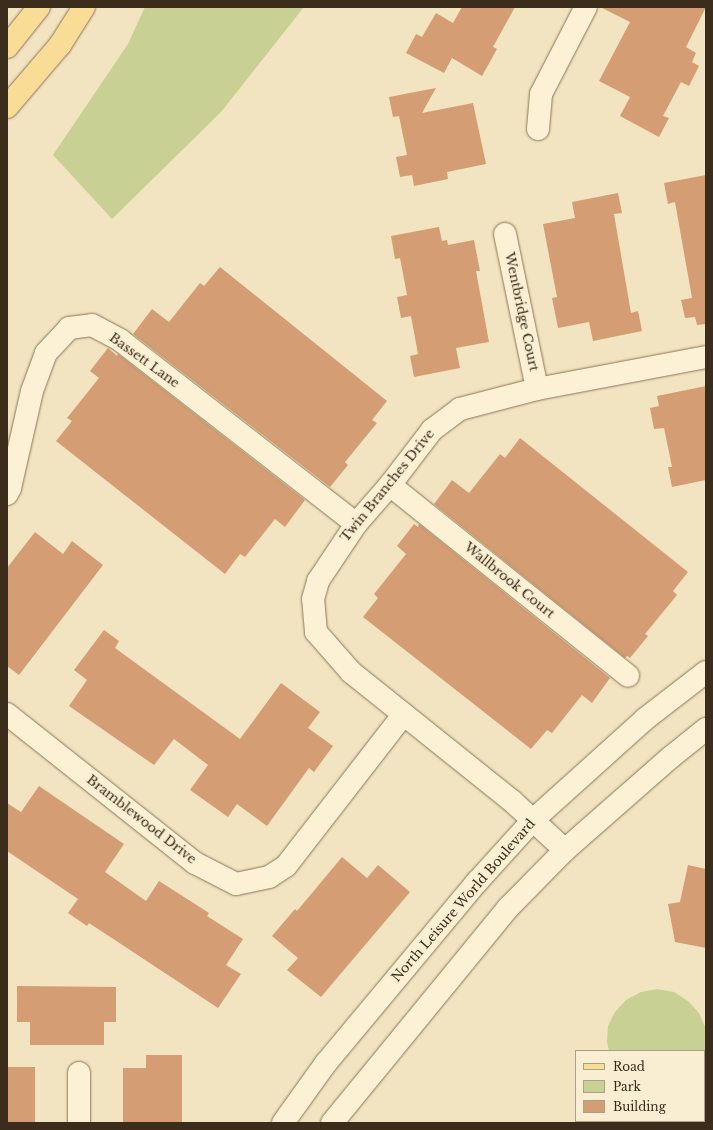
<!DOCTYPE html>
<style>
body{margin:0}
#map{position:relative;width:713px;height:1130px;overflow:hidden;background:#f2e4c0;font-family:"Libre Baskerville",serif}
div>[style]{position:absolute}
.green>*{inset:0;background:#c8d193}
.building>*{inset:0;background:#d49d73;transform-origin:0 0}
.roads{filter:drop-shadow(0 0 1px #8d7556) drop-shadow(0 0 1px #8d7556)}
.minor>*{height:22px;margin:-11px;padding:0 11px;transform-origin:11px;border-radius:11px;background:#fcf1d5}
.tertiary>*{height:22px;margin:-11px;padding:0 11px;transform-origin:11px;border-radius:11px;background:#fcf1d5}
.primary>*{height:22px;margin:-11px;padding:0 11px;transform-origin:11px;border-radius:11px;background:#f9dc95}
span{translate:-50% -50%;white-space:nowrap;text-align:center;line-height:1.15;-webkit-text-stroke:3.5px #f9eed1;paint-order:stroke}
.street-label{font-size:13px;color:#3b2c1c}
.frame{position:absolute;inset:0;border:8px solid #3b2c1c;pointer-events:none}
.legend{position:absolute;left:575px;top:1050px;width:130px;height:72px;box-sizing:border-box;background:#f9eed1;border:1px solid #ada089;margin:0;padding:5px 7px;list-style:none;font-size:12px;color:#3b2c1c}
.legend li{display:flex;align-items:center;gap:8px;height:20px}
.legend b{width:20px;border:1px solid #ada089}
</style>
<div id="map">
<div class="green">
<i style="clip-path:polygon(145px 7px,304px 7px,221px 112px,112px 219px,53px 155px,128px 44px)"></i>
<i style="clip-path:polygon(657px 989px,674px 992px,688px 1001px,699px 1013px,706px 1029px,706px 1046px,704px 1053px,704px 1051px,609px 1051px,607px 1042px,608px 1026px,615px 1012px,626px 1000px,641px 992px)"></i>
</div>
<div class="building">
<i style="clip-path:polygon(462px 7px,515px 7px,493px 47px,497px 49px,482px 76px,452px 58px,444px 73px,406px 53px,416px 34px,422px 37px,436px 13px,453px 23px)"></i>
<i style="clip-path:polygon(600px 7px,706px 7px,686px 47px,696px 53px,692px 62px,699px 66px,689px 86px,681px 82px,663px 116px,669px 118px,659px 137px,620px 116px,630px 97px,599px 81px,630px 22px)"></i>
<i style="clip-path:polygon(436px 88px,422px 113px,473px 103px,486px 164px,447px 172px,448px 179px,414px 186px,412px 175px,400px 177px,396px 157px,407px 155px,399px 116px,393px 117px,389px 97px)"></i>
<i style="clip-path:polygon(706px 175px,706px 324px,697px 325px,695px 317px,685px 318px,681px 300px,692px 298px,675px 202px,668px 204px,664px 183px)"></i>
<i style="clip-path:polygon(618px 193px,622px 213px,614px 214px,631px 313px,638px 311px,642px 331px,593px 341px,589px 322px,558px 328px,552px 298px,557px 297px,543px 224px,575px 218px,572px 202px)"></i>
<i style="clip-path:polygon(439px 227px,442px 241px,447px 240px,448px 245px,474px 240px,480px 271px,476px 271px,489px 342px,456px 348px,460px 368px,414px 377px,410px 356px,418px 354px,411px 316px,401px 318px,397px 297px,407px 295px,400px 258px,395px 259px,391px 236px)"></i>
<i style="clip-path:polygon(220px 267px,387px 401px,372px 420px,377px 423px,345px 462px,348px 465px,330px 487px,133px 334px,152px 309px,169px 322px,200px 283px,204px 286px)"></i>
<i style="clip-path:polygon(108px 348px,117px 356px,118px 354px,305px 500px,285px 527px,275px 519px,245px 557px,240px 554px,225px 574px,56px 441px,72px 421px,67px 418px,99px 378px,90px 371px)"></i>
<i style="clip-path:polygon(706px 386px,706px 480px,672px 487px,668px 467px,672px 467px,664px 428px,654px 429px,650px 408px,659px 406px,657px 396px)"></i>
<i style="clip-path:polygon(520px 438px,688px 572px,673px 591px,677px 595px,645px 634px,648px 636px,630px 658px,627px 656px,625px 658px,434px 504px,452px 480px,469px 493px,500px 454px,505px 458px)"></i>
<i style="clip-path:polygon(414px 524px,418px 527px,419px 524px,610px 678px,592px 703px,582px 695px,552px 733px,547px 730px,531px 749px,363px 617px,378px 598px,374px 594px,406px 554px,397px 546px)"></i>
<i style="clip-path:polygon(35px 532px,63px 554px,72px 541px,103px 565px,19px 675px,7px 666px,7px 568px)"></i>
<i style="clip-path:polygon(104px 630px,119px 641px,115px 648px,240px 739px,281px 683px,320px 712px,308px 728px,333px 746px,314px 772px,309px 768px,267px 826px,237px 804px,228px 817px,190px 790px,208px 765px,174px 739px,154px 765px,69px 706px,87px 680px,74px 670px)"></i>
<i style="clip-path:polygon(39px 786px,124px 844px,105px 872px,146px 901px,159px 881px,209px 913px,207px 916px,243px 939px,226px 965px,241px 974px,218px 1008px,89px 923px,87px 926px,68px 913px,78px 899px,7px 851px,7px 803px,21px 812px)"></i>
<i style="clip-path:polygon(342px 857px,367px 878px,378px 865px,410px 892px,321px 997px,287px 970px,298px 958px,272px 936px,295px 909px,297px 911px)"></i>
<i style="clip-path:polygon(688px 865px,706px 869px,706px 948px,675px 942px,668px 904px,680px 902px)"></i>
<i style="clip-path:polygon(17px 986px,116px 987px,116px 1022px,104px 1022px,104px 1045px,30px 1045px,30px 1022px,17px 1022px)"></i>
<i style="clip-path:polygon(146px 1055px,182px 1055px,182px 1123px,123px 1123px,123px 1068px,146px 1068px)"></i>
<i style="left:7px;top:1067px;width:28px;height:56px"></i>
</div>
<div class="roads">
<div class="minor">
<i style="left:538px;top:129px;width:35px;rotate:-85deg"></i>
<i style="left:541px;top:94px;width:98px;rotate:-62.7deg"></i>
<i style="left:505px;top:234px;width:158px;rotate:78.3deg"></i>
<i style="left:390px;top:485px;width:305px;rotate:38.7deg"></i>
<i style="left:7px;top:494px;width:7px;rotate:-63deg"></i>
<i style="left:10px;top:488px;width:99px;rotate:-77.2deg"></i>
<i style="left:32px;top:391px;width:40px;rotate:-69.8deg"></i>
<i style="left:46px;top:353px;width:34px;rotate:-47deg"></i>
<i style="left:69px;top:328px;width:23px;rotate:-7deg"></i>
<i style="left:92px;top:325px;width:32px;rotate:28deg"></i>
<i style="left:120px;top:340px;width:299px;rotate:37.9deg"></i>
<i style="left:7px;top:714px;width:240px;rotate:38.4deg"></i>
<i style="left:195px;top:863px;width:46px;rotate:27.1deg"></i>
<i style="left:236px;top:884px;width:34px;rotate:-12deg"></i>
<i style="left:269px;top:877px;width:20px;rotate:-33deg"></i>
<i style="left:286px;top:866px;width:192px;rotate:-52.2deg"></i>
<i style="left:565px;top:850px;width:72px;rotate:-137.2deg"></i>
<i style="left:512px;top:801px;width:206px;rotate:-141.3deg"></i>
<i style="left:351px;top:672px;width:53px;rotate:-131.2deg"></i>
<i style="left:316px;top:632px;width:33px;rotate:-95deg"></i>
<i style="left:313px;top:599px;width:19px;rotate:-74deg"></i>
<i style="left:318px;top:581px;width:69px;rotate:-56.3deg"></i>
<i style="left:356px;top:524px;width:52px;rotate:-48.9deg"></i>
<i style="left:390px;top:485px;width:69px;rotate:-52.6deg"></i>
<i style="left:432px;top:430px;width:35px;rotate:-37deg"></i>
<i style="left:460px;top:409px;width:80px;rotate:-14.6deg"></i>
<i style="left:537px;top:389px;width:172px;rotate:-10.7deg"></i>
<i style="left:79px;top:1073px;width:50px;rotate:90deg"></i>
</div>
<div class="tertiary">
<i style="left:283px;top:1123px;width:74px;rotate:-54.4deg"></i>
<i style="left:326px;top:1063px;width:236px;rotate:-50.2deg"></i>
<i style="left:477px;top:882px;width:84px;rotate:-47.9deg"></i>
<i style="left:533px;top:820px;width:151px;rotate:-42deg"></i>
<i style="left:645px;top:719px;width:77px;rotate:-37.6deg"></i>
<i style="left:332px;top:1123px;width:278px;rotate:-50.7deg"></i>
<i style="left:508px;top:908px;width:81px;rotate:-45.5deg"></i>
<i style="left:565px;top:850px;width:141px;rotate:-41.3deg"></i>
<i style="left:671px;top:757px;width:45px;rotate:-38.7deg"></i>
</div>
<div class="primary">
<i style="left:7px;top:47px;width:51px;rotate:-51.3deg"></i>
<i style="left:7px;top:107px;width:82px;rotate:-49.5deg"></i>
<i style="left:60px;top:45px;width:45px;rotate:-57.7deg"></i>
</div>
</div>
<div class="street-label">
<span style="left:521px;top:312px;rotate:78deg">Wentbridge Court</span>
<span style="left:144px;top:361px;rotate:36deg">Bassett Lane</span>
<span style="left:388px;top:486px;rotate:-51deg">Twin Branches Drive</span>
<span style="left:509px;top:581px;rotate:39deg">Wallbrook Court</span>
<span style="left:141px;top:820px;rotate:38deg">Bramblewood Drive</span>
<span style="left:464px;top:901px;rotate:-49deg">North Leisure World Boulevard</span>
</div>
<div class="frame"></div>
<ul class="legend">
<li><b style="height:5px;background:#f9dc95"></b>Road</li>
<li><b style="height:11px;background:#c8d193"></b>Park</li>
<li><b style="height:11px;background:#d49d73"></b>Building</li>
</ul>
</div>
